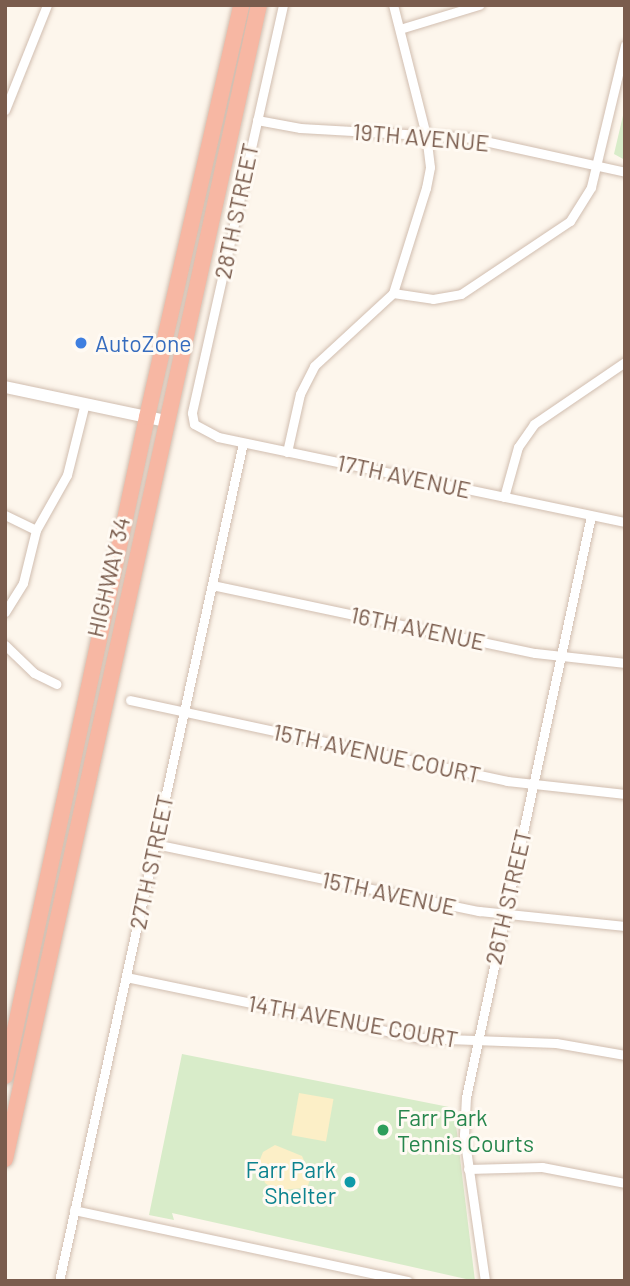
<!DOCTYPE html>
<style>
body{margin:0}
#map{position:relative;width:630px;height:1286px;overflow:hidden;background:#fdf6ec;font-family:Barlow,sans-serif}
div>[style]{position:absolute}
.green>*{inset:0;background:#d8ecc9}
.sand>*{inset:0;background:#fcefc7;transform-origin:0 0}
.roads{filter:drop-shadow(0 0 2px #d1beb0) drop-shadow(0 0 2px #d1beb0)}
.street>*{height:9px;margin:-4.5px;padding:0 4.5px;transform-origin:4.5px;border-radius:4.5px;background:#fff}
.secondary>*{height:12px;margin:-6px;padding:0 6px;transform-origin:6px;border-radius:6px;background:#fff}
.highway>*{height:16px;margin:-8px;padding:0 8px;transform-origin:8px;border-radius:8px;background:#f7b7a3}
.dots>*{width:19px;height:19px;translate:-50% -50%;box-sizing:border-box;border:4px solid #fffaf3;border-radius:50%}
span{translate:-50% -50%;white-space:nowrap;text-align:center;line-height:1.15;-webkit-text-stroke:6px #fffaf3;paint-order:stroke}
.street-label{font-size:23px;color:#7a5c4d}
.shop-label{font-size:23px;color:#366cbe}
.left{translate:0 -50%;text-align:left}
.leisure-label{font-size:23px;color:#27864d}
.culture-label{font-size:23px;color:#0d838f}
.right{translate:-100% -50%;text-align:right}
.frame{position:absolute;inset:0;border:7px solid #7a5c4d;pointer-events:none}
</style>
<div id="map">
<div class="green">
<i style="clip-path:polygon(625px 107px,625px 160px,614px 154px)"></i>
<i style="clip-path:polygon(182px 1054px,454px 1108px,475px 1281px,172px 1213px,174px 1220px,149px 1215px)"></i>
</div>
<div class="sand">
<i style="left:299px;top:1093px;width:35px;height:43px;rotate:10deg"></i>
<i style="clip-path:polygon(275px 1145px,302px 1156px,311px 1177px,307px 1188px,275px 1190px,265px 1183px,259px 1162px,263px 1152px)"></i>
</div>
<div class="roads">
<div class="street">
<i style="left:283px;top:5px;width:418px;rotate:102.6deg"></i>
<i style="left:192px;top:413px;width:11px;rotate:80deg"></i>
<i style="left:194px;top:424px;width:27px;rotate:28deg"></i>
<i style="left:218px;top:437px;width:416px;rotate:11.8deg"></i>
<i style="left:400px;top:29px;width:83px;rotate:-16.9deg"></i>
<i style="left:5px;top:110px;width:113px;rotate:-68.2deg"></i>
<i style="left:257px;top:120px;width:44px;rotate:10.5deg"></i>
<i style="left:300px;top:128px;width:171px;rotate:3.3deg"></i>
<i style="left:471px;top:138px;width:158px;rotate:12.4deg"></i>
<i style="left:393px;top:293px;width:40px;rotate:8.5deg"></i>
<i style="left:433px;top:299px;width:28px;rotate:-10deg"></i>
<i style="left:461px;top:294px;width:131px;rotate:-33.8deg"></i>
<i style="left:570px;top:221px;width:40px;rotate:-58deg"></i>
<i style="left:591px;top:187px;width:146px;rotate:-76.5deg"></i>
<i style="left:287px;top:452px;width:59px;rotate:-77.4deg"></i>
<i style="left:300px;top:394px;width:31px;rotate:-63deg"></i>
<i style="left:314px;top:366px;width:108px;rotate:-42.7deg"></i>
<i style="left:393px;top:293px;width:110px;rotate:-72.6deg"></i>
<i style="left:426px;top:188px;width:21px;rotate:-79deg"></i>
<i style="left:430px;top:167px;width:32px;rotate:-97deg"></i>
<i style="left:426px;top:135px;width:134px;rotate:-104.2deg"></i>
<i style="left:504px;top:497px;width:52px;rotate:-74.4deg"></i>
<i style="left:518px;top:447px;width:28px;rotate:-55deg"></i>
<i style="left:534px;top:424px;width:110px;rotate:-34.3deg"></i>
<i style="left:5px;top:515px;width:34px;rotate:26deg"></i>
<i style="left:212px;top:585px;width:330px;rotate:11.9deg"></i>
<i style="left:535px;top:653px;width:91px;rotate:6.3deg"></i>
<i style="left:5px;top:612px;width:34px;rotate:-58deg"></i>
<i style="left:23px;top:583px;width:55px;rotate:-76.2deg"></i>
<i style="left:36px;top:530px;width:63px;rotate:-60.6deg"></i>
<i style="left:67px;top:475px;width:74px;rotate:-76deg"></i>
<i style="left:5px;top:645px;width:40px;rotate:44deg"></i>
<i style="left:34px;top:673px;width:25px;rotate:26deg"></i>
<i style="left:130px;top:700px;width:386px;rotate:12.1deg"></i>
<i style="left:507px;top:781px;width:119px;rotate:6.3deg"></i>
<i style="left:155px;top:844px;width:331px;rotate:11.7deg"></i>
<i style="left:479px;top:911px;width:147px;rotate:5.9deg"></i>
<i style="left:126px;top:977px;width:300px;rotate:11.7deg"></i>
<i style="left:420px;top:1038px;width:136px;rotate:2.1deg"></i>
<i style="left:556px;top:1043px;width:70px;rotate:9.9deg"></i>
<i style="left:468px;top:1169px;width:74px;rotate:-1.5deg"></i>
<i style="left:542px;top:1167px;width:85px;rotate:10.9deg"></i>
<i style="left:74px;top:1210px;width:341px;rotate:12deg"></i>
<i style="left:59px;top:1281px;width:858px;rotate:-77.62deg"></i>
<i style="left:485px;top:1281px;width:148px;rotate:-98.2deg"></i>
<i style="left:464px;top:1135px;width:38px;rotate:-87deg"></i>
<i style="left:466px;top:1097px;width:594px;rotate:-77.86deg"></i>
</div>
<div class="secondary">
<i style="left:5px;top:387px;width:165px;rotate:11.9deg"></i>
</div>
<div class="highway">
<i style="left:5px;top:1076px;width:674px;rotate:-77.84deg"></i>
<i style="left:147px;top:417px;width:423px;rotate:-77.1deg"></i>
<i style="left:5px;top:1159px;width:1182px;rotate:-77.59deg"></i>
</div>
</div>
<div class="dots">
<i style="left:81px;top:343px;background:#3f7fe0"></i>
<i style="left:383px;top:1130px;background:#2e9e5b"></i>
<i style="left:350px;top:1182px;background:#0f9aa8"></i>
</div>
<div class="street-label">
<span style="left:421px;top:137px;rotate:5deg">19TH AVENUE</span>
<span style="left:236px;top:211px;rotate:-78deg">28TH STREET</span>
<span style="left:404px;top:476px;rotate:12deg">17TH AVENUE</span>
<span style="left:108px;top:577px;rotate:-77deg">HIGHWAY 34</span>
<span style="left:418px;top:628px;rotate:12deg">16TH AVENUE</span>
<span style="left:377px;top:753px;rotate:12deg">15TH AVENUE COURT</span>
<span style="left:151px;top:862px;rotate:-78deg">27TH STREET</span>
<span style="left:389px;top:893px;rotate:12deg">15TH AVENUE</span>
<span style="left:508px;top:897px;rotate:-77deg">26TH STREET</span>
<span style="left:353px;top:1021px;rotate:10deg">14TH AVENUE COURT</span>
</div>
<div class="shop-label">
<span class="left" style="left:95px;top:343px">AutoZone</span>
</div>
<div class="leisure-label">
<span class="left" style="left:397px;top:1130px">Farr Park<br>Tennis Courts</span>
</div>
<div class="culture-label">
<span class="right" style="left:336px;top:1182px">Farr Park<br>Shelter</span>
</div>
<div class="frame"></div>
</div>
